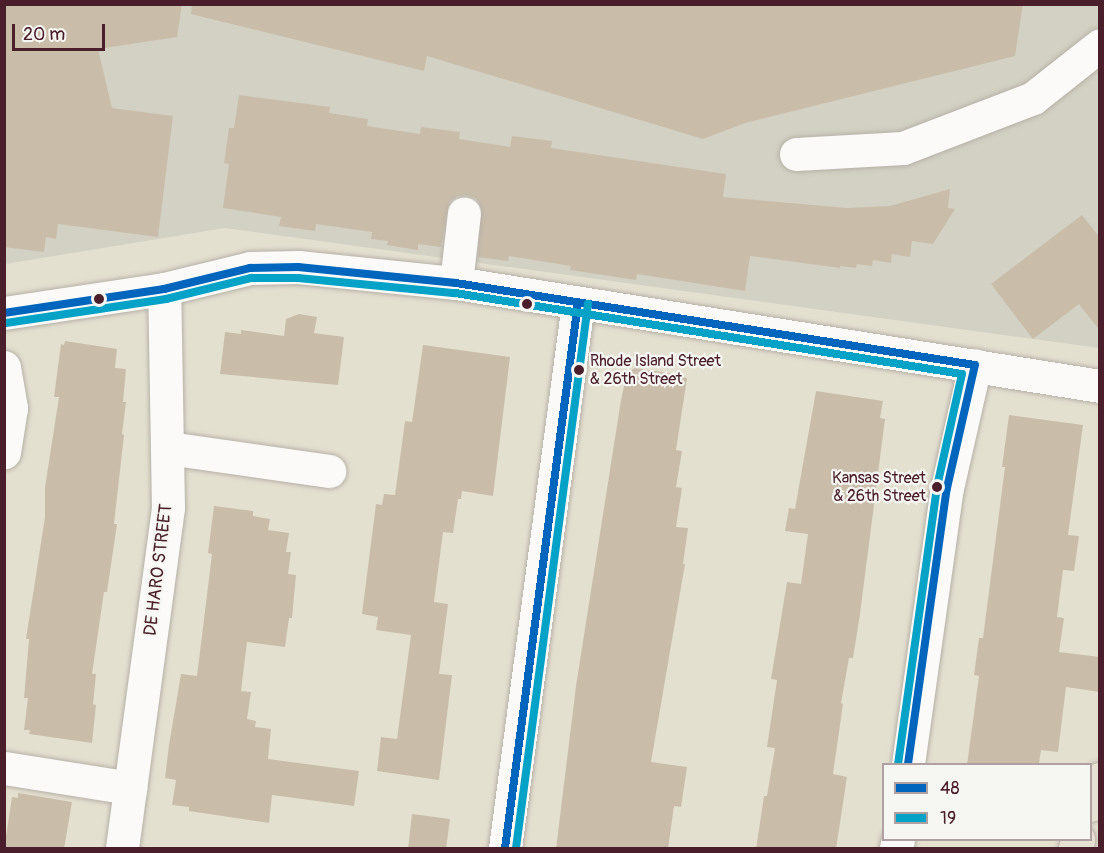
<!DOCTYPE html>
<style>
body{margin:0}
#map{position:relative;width:1104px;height:853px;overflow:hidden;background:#e4e0d0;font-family:Pangolin,sans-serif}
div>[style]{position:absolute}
.industrial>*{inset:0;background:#d2d1c3}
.building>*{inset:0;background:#c9bdaa}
.roads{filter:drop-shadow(0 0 2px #b6b0a7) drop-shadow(0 0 2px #b6b0a7)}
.minor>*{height:33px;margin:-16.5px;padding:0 16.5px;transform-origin:16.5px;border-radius:16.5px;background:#fbfaf8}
.highway>*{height:33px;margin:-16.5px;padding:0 16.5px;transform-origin:16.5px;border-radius:16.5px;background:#e7e1d3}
.bus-1>*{height:8px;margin:-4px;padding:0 4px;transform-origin:4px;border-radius:4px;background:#0065bd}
.bus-2>*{height:8px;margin:-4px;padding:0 4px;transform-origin:4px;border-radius:4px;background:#04a2c6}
.dots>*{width:16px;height:16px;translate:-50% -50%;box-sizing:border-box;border:3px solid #f6f6f2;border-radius:50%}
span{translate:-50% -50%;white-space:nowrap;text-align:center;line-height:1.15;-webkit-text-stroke:4.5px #f6f6f2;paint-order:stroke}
.bus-label{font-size:16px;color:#4a1f2b}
.left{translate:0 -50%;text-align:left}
.right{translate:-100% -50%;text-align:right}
.street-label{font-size:18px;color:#4a1f2b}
.frame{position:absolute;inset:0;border:6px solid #4a1f2b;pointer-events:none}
.legend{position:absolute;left:882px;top:763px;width:210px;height:78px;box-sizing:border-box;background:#f6f6f2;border:2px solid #b1a0a2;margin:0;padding:8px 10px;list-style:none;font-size:18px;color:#4a1f2b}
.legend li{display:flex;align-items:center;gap:12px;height:30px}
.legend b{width:30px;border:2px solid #b1a0a2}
.scale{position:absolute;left:12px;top:24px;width:93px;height:27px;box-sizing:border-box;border:3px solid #4a1f2b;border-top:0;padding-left:8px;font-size:18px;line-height:21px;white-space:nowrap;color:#4a1f2b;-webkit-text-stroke:4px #f6f6f2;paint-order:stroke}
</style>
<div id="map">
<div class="industrial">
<i style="clip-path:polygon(5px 5px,1099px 5px,1099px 348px,225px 228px,5px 264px)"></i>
</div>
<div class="building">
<i style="clip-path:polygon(4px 4px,182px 4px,177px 37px,98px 49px,112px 108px,173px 116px,158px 237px,58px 224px,56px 239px,46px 237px,44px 252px,4px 247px)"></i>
<i style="clip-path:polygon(192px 4px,1023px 4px,1015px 56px,745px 123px,703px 139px,427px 56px,424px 71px,191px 14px)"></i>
<i style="clip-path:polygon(239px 95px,330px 107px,329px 113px,368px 119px,367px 126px,420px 134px,421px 127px,460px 132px,459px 139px,510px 147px,512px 136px,552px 141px,551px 148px,726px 174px,723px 197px,847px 208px,890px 206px,950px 189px,948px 208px,955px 209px,933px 244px,912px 241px,910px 257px,892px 254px,891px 263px,873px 260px,872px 266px,857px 264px,856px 268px,840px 266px,840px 268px,750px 256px,745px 291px,637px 274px,636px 280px,570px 270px,571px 266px,509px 256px,508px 261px,478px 257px,481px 206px,476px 198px,467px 195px,457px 196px,449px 202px,441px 247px,418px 244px,418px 250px,387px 245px,388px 241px,371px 239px,372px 232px,316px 224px,315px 231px,279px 226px,281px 217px,223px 208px,229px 164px,224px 163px,229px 128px,234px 128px)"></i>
<i style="clip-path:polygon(1082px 215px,1100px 238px,1100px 331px,1079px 304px,1033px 339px,991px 284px)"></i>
<i style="clip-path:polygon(299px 314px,317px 317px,314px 333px,344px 337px,338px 385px,220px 374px,225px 332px,241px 334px,241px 330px,284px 336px,286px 319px)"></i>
<i style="clip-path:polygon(65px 341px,117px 349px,115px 368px,126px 369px,123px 402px,126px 402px,122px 434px,124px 435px,114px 524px,117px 524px,107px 592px,104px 592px,92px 674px,96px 674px,93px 704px,96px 705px,92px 743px,29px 734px,30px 730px,24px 730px,28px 698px,24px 698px,29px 639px,26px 639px,45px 517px,45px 487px,59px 397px,54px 397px,61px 344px,64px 345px)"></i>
<i style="clip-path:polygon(423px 345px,510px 357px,493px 496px,462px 491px,461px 499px,458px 499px,453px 533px,443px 532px,434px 602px,448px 604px,439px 674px,452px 675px,439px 780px,377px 771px,381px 737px,397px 739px,411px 635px,376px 630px,378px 617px,362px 614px,376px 504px,382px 505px,384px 494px,395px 495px,405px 421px,412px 422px)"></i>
<i style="clip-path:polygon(635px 368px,681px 375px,681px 377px,687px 378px,676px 450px,682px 451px,676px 487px,682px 488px,676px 527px,688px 528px,683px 564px,685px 564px,651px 762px,687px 767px,681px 807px,674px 806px,668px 849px,556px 849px,576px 686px,621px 400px,627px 373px)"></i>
<i style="clip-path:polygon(816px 391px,883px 401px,880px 418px,885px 419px,860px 614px,853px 658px,849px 658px,841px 703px,843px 704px,833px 774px,847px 777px,836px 849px,756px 849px,764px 796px,767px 796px,775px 748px,767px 747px,777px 680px,771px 679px,787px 582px,801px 584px,808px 534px,785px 531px,789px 508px,795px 509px)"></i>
<i style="clip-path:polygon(1009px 415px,1083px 425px,1068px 535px,1079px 536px,1074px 571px,1063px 570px,1057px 617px,1064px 618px,1059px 652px,1100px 657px,1100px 692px,1066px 687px,1058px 752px,1041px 750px,1039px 763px,967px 765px,979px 676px,974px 675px,979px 638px,983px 638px,1005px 467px,1002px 467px)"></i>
<i style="clip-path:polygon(214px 506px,253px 511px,253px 516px,270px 519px,268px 530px,289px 533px,286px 552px,291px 552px,288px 574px,296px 575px,292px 618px,289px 618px,285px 647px,247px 642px,241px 691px,251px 692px,247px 719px,256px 721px,255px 727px,271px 729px,268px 759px,359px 771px,354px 806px,272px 795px,269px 823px,189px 811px,189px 807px,172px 805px,176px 780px,165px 778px,169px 745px,181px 674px,197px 676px,212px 554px,208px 553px)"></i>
<i style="clip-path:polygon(18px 793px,72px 802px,64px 849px,4px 849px,12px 797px,18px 798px)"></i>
<i style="clip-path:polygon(412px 814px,450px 819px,446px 849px,408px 849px)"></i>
</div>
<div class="roads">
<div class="minor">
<i style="left:796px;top:154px;width:107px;rotate:-3.2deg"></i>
<i style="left:903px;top:148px;width:139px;rotate:-21deg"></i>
<i style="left:1033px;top:98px;width:85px;rotate:-38.3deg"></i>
<i style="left:456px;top:283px;width:70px;rotate:-83.5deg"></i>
<i style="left:4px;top:313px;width:162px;rotate:-8.5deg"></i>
<i style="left:164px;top:289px;width:89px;rotate:-13.7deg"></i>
<i style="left:250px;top:268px;width:48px;rotate:-1.2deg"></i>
<i style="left:298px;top:267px;width:159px;rotate:5.8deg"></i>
<i style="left:456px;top:283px;width:652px;rotate:9.09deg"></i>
<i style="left:4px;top:367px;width:42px;rotate:80.3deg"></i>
<i style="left:11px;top:408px;width:45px;rotate:99deg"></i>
<i style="left:168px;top:448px;width:163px;rotate:8.1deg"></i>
<i style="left:908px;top:764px;width:279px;rotate:-82deg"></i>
<i style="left:947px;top:488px;width:126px;rotate:-77.2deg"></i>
<i style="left:4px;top:768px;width:128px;rotate:9deg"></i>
<i style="left:122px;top:848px;width:343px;rotate:-82.3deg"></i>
<i style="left:168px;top:508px;width:219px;rotate:-91deg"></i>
<i style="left:505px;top:848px;width:550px;rotate:-82.37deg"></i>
<i style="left:896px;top:848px;width:8px;rotate:-76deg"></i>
</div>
<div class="highway">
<i style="left:1090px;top:805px;width:28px;rotate:-69deg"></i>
<i style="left:1075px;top:848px;width:9px;rotate:-69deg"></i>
</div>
</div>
<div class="bus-1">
<i style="left:4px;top:313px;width:162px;rotate:-8.5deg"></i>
<i style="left:164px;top:289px;width:89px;rotate:-13.7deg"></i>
<i style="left:250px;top:268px;width:48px;rotate:-1.2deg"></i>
<i style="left:298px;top:267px;width:159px;rotate:5.8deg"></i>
<i style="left:456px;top:283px;width:525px;rotate:8.98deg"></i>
<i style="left:908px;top:764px;width:279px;rotate:-82deg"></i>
<i style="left:947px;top:488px;width:126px;rotate:-77.2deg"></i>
<i style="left:505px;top:848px;width:550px;rotate:-82.37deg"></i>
</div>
<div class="bus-2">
<i style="left:6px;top:323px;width:162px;rotate:-8.5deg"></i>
<i style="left:166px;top:299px;width:88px;rotate:-13.9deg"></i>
<i style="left:251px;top:278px;width:47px"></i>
<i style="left:298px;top:278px;width:158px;rotate:5.5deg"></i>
<i style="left:455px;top:293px;width:513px;rotate:9.08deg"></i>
<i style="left:962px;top:374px;width:116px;rotate:102.5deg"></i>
<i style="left:937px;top:487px;width:279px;rotate:98deg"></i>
<i style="left:516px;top:848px;width:549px;rotate:-82.46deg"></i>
</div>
<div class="dots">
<i style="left:99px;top:299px;background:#4a1f2b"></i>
<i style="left:527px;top:304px;background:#4a1f2b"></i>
<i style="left:579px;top:370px;background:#4a1f2b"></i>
<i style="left:937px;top:487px;background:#4a1f2b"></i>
</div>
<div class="bus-label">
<span class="left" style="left:590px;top:370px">Rhode Island Street<br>&amp; 26th Street</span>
<span class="right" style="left:926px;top:487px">Kansas Street<br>&amp; 26th Street</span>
</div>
<div class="street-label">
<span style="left:159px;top:570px;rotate:-83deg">DE HARO STREET</span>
</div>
<div class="frame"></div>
<ul class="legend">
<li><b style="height:8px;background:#0065bd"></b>48</li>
<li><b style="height:8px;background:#04a2c6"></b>19</li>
</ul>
<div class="scale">20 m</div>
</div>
